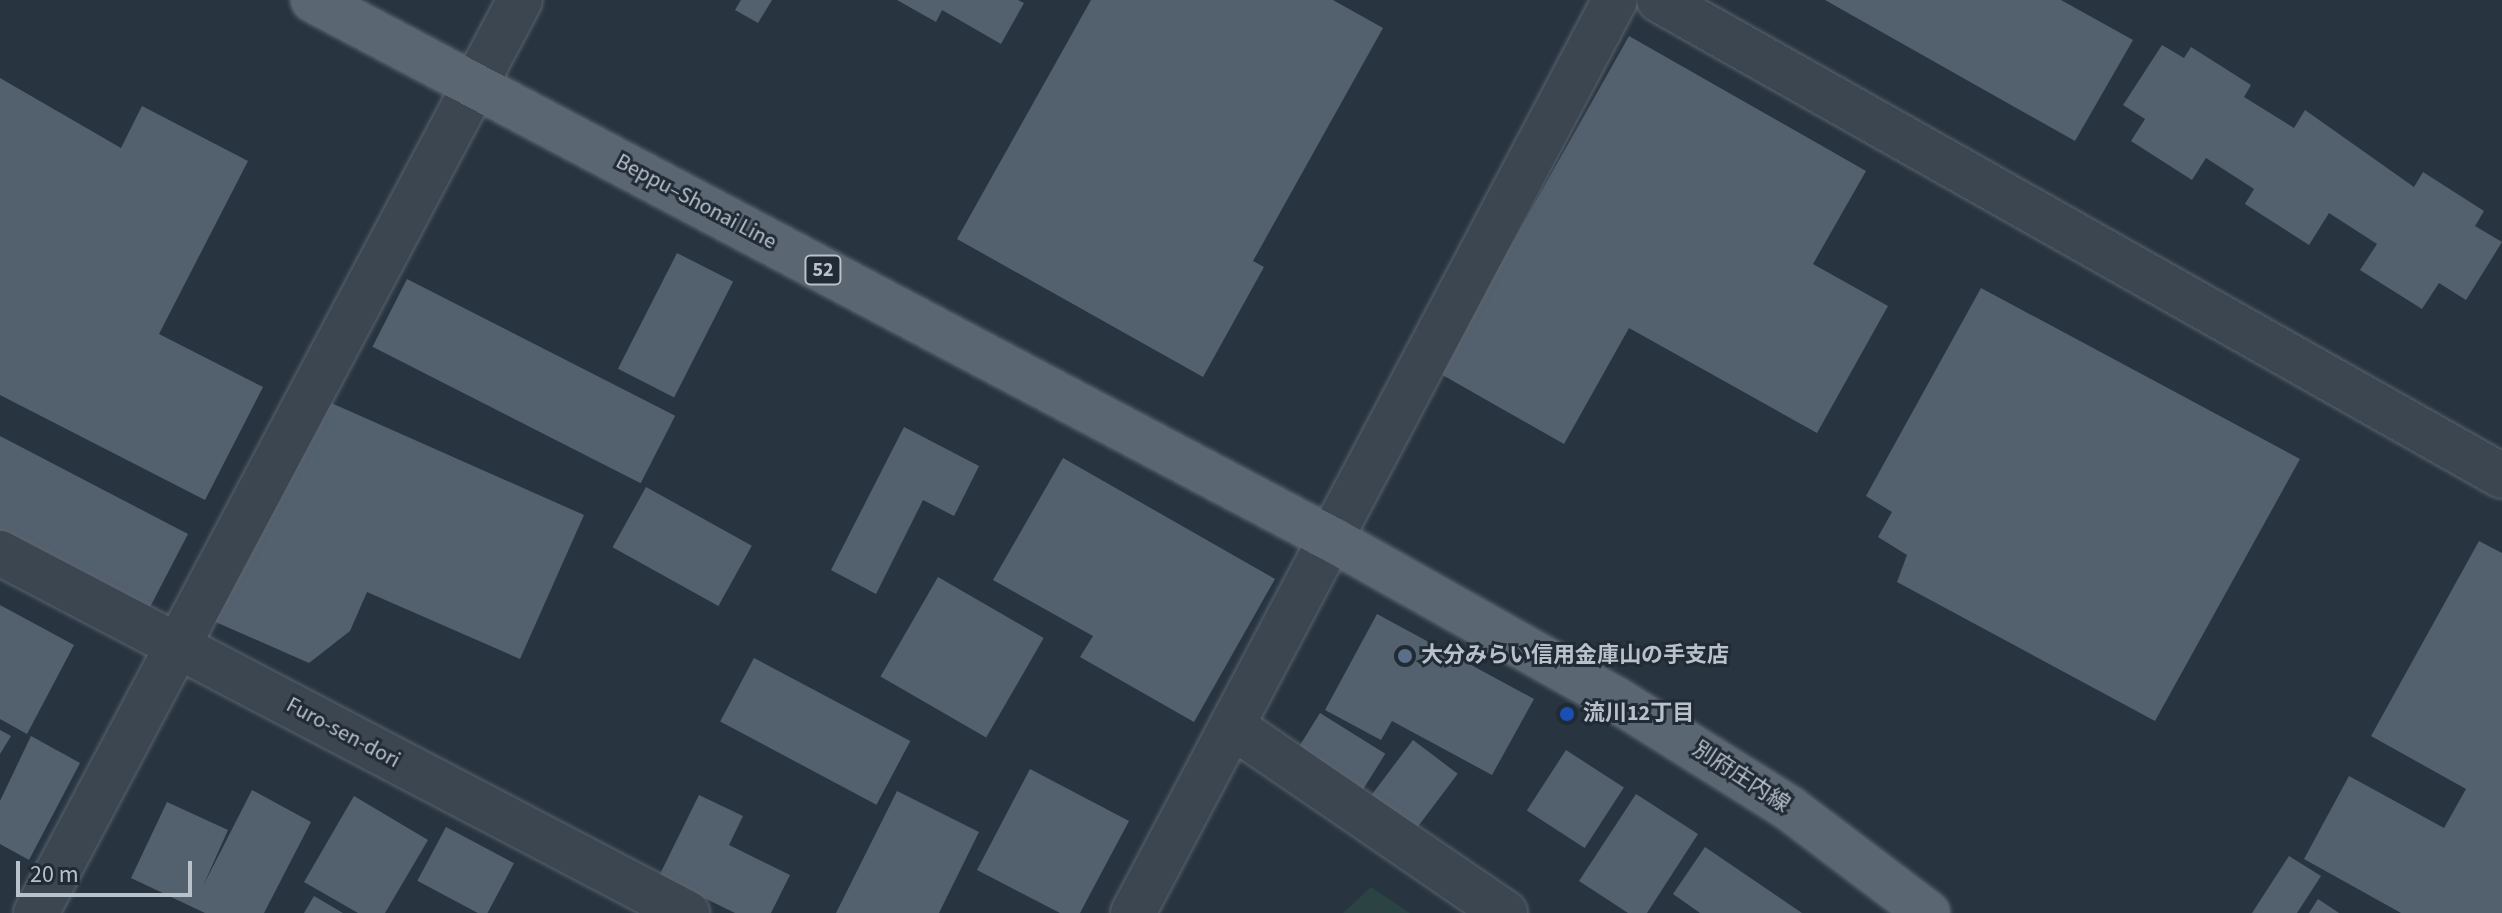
<!DOCTYPE html>
<meta charset="utf-8">
<style>
body{margin:0}
#map{position:relative;width:2502px;height:913px;overflow:hidden;background:#283541;font-family:"Source Sans 3","Noto Sans JP",sans-serif}
div>[style]{position:absolute}
.green>*{inset:0;background:#2b4343}
.building>*{inset:0;background:#53606e;transform-origin:0 0}
.roads{filter:drop-shadow(0 0 2px #5a646e) drop-shadow(0 0 2px #5a646e)}
.minor>*{height:44px;margin:-22px;padding:0 22px;transform-origin:22px;border-radius:22px;background:#3c4651}
.major>*{height:44px;margin:-22px;padding:0 22px;transform-origin:22px;border-radius:22px;background:#5a6671}
.dots>*{width:22px;height:22px;translate:-50% -50%;box-sizing:border-box;border:4px solid #212b36;border-radius:50%}
span{translate:-50% -50%;white-space:nowrap;text-align:center;line-height:1.15;-webkit-text-stroke:6px #212b36;paint-order:stroke}
.shield-label span{padding:2px 6px;background:#212b36;border:2px solid;border-radius:6px;-webkit-text-stroke-width:0}
.shield-label{font-size:20px;color:#b9c1cb;font-weight:700}
.street-label{font-size:22px;color:#b9c1cb}
.poi-label{font-size:22px;color:#b9c1cb;font-weight:700}
.left{translate:0 -50%;text-align:left}
.scale{position:absolute;left:16px;top:861px;width:176px;height:36px;box-sizing:border-box;border:4px solid #b9c1cb;border-top:0;padding-left:10px;font-size:24px;line-height:28px;white-space:nowrap;color:#b9c1cb;-webkit-text-stroke:6px #212b36;paint-order:stroke}
</style>
<div id="map">
<div class="green">
<i style="clip-path:polygon(1371px 887px,1410px 913px,1343px 913px)"></i>
</div>
<div class="building">
<i style="clip-path:polygon(741px 0,772px 0,758px 23px,735px 10px)"></i>
<i style="clip-path:polygon(897px 0,1018px 0,1024px 3px,1001px 44px,942px 10px,936px 22px)"></i>
<i style="clip-path:polygon(1091px 0,1333px 0,1383px 28px,1253px 261px,1264px 267px,1203px 377px,957px 239px)"></i>
<i style="clip-path:polygon(1825px 0,2061px 0,2133px 40px,2075px 141px)"></i>
<i style="clip-path:polygon(1629px 36px,1866px 171px,1813px 264px,1888px 306px,1817px 433px,1629px 328px,1564px 444px,1439px 373px)"></i>
<i style="clip-path:polygon(2162px 45px,2184px 58px,2191px 47px,2251px 85px,2244px 97px,2294px 128px,2305px 110px,2414px 187px,2423px 172px,2484px 211px,2475px 226px,2502px 242px,2466px 300px,2439px 283px,2422px 309px,2360px 270px,2377px 244px,2329px 213px,2309px 245px,2245px 204px,2254px 189px,2206px 158px,2192px 180px,2131px 141px,2145px 119px,2123px 105px)"></i>
<i style="clip-path:polygon(0 78px,121px 148px,142px 106px,248px 161px,159px 334px,263px 387px,205px 500px,0 395px)"></i>
<i style="left:677px;top:253px;width:63px;height:130px;rotate:27deg"></i>
<i style="left:407px;top:279px;width:301px;height:76px;rotate:27deg"></i>
<i style="clip-path:polygon(1981px 288px,2300px 459px,2155px 721px,1897px 582px,1907px 555px,1878px 537px,1892px 512px,1866px 496px)"></i>
<i style="clip-path:polygon(311px 394px,584px 515px,520px 659px,367px 592px,350px 631px,309px 663px,211px 620px)"></i>
<i style="clip-path:polygon(904px 427px,979px 466px,954px 516px,923px 500px,876px 594px,831px 570px)"></i>
<i style="clip-path:polygon(0 436px,188px 534px,149px 609px,0 531px)"></i>
<i style="clip-path:polygon(1063px 458px,1275px 579px,1194px 722px,1080px 657px,1093px 636px,993px 580px)"></i>
<i style="left:646px;top:487px;width:121px;height:69px;rotate:29deg"></i>
<i style="clip-path:polygon(2479px 541px,2502px 553px,2502px 913px,2401px 913px,2304px 859px,2349px 776px,2444px 828px,2466px 789px,2371px 736px)"></i>
<i style="left:938px;top:577px;width:122px;height:115px;rotate:30deg"></i>
<i style="clip-path:polygon(0 605px,74px 645px,27px 734px,0 719px)"></i>
<i style="clip-path:polygon(1377px 614px,1534px 699px,1492px 775px,1392px 721px,1381px 740px,1325px 710px)"></i>
<i style="left:754px;top:658px;width:177px;height:72px;rotate:28deg"></i>
<i style="left:1320px;top:713px;width:77px;height:56px;rotate:32deg"></i>
<i style="clip-path:polygon(0 730px,11px 736px,0 754px)"></i>
<i style="clip-path:polygon(31px 736px,80px 763px,29px 860px,0 844px,0 801px)"></i>
<i style="left:1413px;top:740px;width:56px;height:77px;rotate:37deg"></i>
<i style="left:1566px;top:750px;width:69px;height:72px;rotate:33deg"></i>
<i style="clip-path:polygon(1030px 769px,1129px 821px,1080px 913px,1060px 913px,977px 870px)"></i>
<i style="clip-path:polygon(252px 790px,311px 822px,264px 913px,205px 913px,131px 878px,167px 802px,228px 830px,203px 886px)"></i>
<i style="clip-path:polygon(897px 791px,979px 832px,939px 913px,836px 913px)"></i>
<i style="clip-path:polygon(1636px 794px,1698px 834px,1647px 913px,1628px 913px,1579px 881px)"></i>
<i style="clip-path:polygon(699px 795px,743px 816px,729px 845px,790px 875px,771px 913px,735px 913px,659px 876px)"></i>
<i style="clip-path:polygon(354px 796px,428px 840px,385px 913px,358px 913px,304px 882px)"></i>
<i style="left:446px;top:827px;width:77px;height:61px;rotate:28deg"></i>
<i style="clip-path:polygon(1705px 847px,1802px 913px,1700px 913px,1673px 894px)"></i>
<i style="clip-path:polygon(2289px 856px,2321px 876px,2297px 913px,2252px 913px)"></i>
<i style="clip-path:polygon(314px 896px,343px 913px,304px 913px)"></i>
<i style="clip-path:polygon(2318px 899px,2339px 913px,2309px 913px)"></i>
</div>
<div class="roads">
<div class="minor">
<i style="left:1659px;top:0;width:968px;rotate:29.45deg"></i>
<i style="left:0;top:553px;width:776px;rotate:27.66deg"></i>
<i style="left:1232px;top:726px;width:331px;rotate:34.4deg"></i>
<i style="left:36px;top:913px;width:1033px;rotate:-62.07deg"></i>
<i style="left:1133px;top:913px;width:1032px;rotate:-62.17deg"></i>
</div>
<div class="major">
<i style="left:313px;top:0;width:1154px;rotate:27.9deg"></i>
<i style="left:1333px;top:540px;width:326px;rotate:29.4deg"></i>
<i style="left:1617px;top:700px;width:203px;rotate:32.1deg"></i>
<i style="left:1789px;top:808px;width:174px;rotate:37.1deg"></i>
</div>
</div>
<div class="dots">
<i style="left:1405px;top:656px;background:#5c6f8a"></i>
<i style="left:1567px;top:714px;background:#1a4fb4"></i>
</div>
<div class="shield-label">
<span style="left:823px;top:270px">52</span>
</div>
<div class="street-label">
<span style="left:696px;top:202px;rotate:28deg">Beppu–Shonai Line</span>
<span style="left:343px;top:733px;rotate:28deg">Furo-sen-dori</span>
<span style="left:1741px;top:777px;rotate:33deg">別府庄内線</span>
</div>
<div class="poi-label">
<span class="left" style="left:1421px;top:656px">大分みらい信用金庫山の手支店</span>
<span class="left" style="left:1583px;top:714px">流川12丁目</span>
</div>
<div class="scale">20 m</div>
</div>
